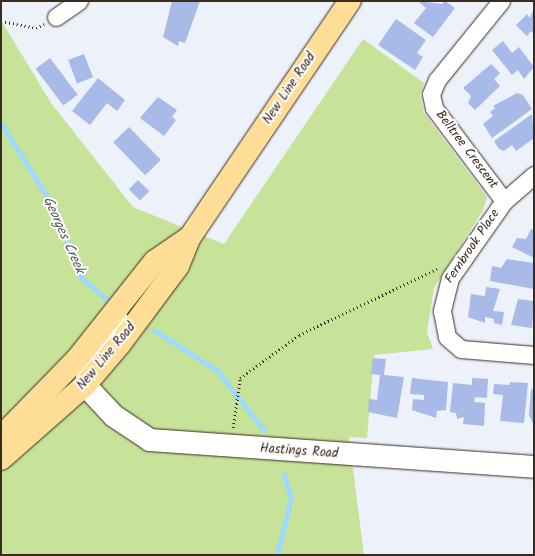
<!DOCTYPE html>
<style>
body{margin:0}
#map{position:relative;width:535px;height:556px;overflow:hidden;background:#edf1fa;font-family:Kalam,sans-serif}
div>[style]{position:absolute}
.green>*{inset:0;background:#c7e39a}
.stream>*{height:4.5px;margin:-2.25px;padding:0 2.25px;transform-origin:2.25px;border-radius:2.25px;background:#9ed9ff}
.building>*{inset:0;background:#a7bae8;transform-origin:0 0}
.path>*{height:2.5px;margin-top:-1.25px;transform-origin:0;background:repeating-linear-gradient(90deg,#3b2a1e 0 1px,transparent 0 4px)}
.roads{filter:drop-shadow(0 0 1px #3b2a1e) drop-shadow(0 0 1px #3b2a1e)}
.street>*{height:17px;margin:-8.5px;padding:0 8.5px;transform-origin:8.5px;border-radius:8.5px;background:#fff}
.secondary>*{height:22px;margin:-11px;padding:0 11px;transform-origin:11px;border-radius:11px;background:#fff}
.primary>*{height:22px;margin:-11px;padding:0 11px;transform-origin:11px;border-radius:11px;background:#fedd96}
span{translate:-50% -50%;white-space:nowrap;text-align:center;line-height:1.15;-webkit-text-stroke:4px #fff;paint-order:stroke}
.street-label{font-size:13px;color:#3b2a1e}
.water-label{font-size:14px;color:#545656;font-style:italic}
.frame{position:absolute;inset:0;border:2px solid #3b2a1e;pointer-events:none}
</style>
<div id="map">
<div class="green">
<i style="clip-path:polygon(1px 20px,51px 103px,133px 207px,224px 244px,363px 39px,424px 83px,420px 95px,424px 113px,487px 197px,483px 210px,434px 288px,427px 332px,433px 349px,374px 355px,367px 438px,349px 437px,364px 555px,1px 555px)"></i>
</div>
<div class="stream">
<i style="left:1px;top:123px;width:101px;rotate:57.6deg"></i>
<i style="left:55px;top:208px;width:74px;rotate:69.4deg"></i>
<i style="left:81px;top:277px;width:35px;rotate:41deg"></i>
<i style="left:154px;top:330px;width:76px;rotate:32.6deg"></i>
<i style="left:218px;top:371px;width:75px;rotate:52.1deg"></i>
<i style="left:277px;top:555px;width:59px;rotate:-76.2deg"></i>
<i style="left:291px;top:498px;width:24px;rotate:-107deg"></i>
</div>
<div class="building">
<i style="clip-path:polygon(172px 1px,200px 1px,185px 43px,179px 41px,178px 46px,163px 37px)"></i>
<i style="clip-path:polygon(418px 1px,442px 4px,445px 1px,455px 8px,433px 37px,414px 23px,426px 8px)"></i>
<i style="clip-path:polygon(534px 8px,534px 34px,531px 31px,527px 36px,516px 25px,527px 14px,530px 18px)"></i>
<i style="clip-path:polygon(396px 19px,426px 40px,417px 53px,423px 57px,415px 70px,378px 45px)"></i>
<i style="clip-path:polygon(503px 41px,512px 53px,519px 47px,534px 67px,524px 79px,518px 70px,512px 75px,492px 50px)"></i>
<i style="left:84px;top:54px;width:25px;height:17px;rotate:69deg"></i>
<i style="left:50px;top:58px;width:46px;height:18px;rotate:53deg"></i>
<i style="clip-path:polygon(491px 64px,500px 73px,494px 79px,500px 86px,475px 110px,468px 103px,471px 96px,463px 88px)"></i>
<i style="clip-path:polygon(98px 78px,125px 100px,117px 111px,107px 103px,90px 125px,72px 111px)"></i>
<i style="clip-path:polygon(517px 93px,523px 95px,532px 109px,492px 138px,483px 124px,493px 116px,490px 112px,495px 108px,493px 106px)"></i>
<i style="clip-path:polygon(158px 97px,177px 110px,172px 117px,176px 120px,164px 136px,140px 118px)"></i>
<i style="clip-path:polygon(532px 114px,534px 138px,516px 151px,512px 145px,504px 151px,499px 149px,494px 141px)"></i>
<i style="left:129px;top:127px;width:46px;height:22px;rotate:46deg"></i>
<i style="left:138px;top:180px;width:16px;height:13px;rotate:45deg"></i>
<i style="clip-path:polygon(531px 229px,534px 230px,534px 258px,512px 247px,517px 238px,526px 239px)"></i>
<i style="clip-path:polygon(507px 259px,534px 263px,534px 289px,490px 281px,492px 266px,501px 268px)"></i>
<i style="clip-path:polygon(486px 287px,500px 289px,493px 311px,504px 312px,502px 325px,494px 323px,494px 319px,485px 317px,485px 323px,468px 317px,471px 294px,485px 296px)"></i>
<i style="clip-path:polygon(518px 299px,534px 301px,532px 328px,511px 325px)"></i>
<i style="clip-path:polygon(373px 358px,386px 359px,384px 375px,404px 377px,397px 418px,368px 412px,369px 399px,377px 400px,380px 375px,371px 374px)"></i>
<i style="clip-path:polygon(412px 378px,448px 382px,446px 410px,437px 411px,436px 418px,412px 410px,413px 399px,424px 400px,424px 395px,410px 394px)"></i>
<i style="clip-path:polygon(472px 378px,488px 379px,487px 398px,475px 397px,474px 402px,485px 403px,484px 426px,463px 424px,464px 417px,457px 419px,456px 413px,450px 412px,453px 383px,472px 385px)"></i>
<i style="clip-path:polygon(510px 382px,528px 383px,524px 423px,500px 421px,503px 395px,493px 394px,494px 384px,510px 385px)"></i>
<i style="clip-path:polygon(531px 389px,534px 390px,534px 426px,529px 415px)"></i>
</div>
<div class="path">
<i style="left:1px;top:21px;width:36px;rotate:11deg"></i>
<i style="left:36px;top:28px;width:9px;rotate:-27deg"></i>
<i style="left:233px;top:428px;width:50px;rotate:-82deg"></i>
<i style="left:240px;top:378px;width:73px;rotate:-36.1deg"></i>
<i style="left:299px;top:335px;width:153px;rotate:-25.6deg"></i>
</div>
<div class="roads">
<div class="street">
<i style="left:501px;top:1px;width:102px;rotate:129deg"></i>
<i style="left:437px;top:80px;width:15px;rotate:113deg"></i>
<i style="left:431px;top:94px;width:14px;rotate:78deg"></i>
<i style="left:434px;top:108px;width:116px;rotate:53deg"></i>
<i style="left:56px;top:17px;width:28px;rotate:-35deg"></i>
<i style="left:534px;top:175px;width:40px;rotate:139deg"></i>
<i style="left:504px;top:201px;width:70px;rotate:125.1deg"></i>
<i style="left:464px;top:258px;width:24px;rotate:125deg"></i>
<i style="left:450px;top:278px;width:34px;rotate:104deg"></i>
<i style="left:442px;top:311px;width:26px;rotate:79deg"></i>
<i style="left:447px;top:337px;width:18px;rotate:41deg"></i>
<i style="left:461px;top:349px;width:73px;rotate:4.7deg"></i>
</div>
<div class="secondary">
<i style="left:85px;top:385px;width:42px;rotate:46.9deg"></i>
<i style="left:114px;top:416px;width:43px;rotate:33.7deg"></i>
<i style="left:150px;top:440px;width:385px;rotate:4deg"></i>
<i style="left:85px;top:385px;width:30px;rotate:-73deg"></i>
<i style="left:94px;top:356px;width:42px;rotate:-53.7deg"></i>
</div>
<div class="primary">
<i style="left:1px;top:437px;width:109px;rotate:-45.7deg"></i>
<i style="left:77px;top:359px;width:125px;rotate:-51.5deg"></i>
<i style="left:155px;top:261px;width:42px;rotate:-34.4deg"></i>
<i style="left:1px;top:459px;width:112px;rotate:-41.4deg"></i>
<i style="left:85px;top:385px;width:54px;rotate:-49.5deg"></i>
<i style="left:120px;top:344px;width:97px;rotate:-53.4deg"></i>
<i style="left:178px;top:266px;width:31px;rotate:-68deg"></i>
<i style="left:190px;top:237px;width:285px;rotate:-55.9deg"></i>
</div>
</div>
<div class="street-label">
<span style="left:290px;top:89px;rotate:-56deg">New Line Road</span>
<span style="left:466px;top:150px;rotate:53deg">Belltree Crescent</span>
<span style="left:473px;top:247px;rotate:-56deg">Fernbrook Place</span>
<span style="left:107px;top:357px;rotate:-50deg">New Line Road</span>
<span style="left:299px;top:452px;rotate:4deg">Hastings Road</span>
</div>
<div class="water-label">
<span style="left:64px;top:235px;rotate:66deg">Georges Creek</span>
</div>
<div class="frame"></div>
</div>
